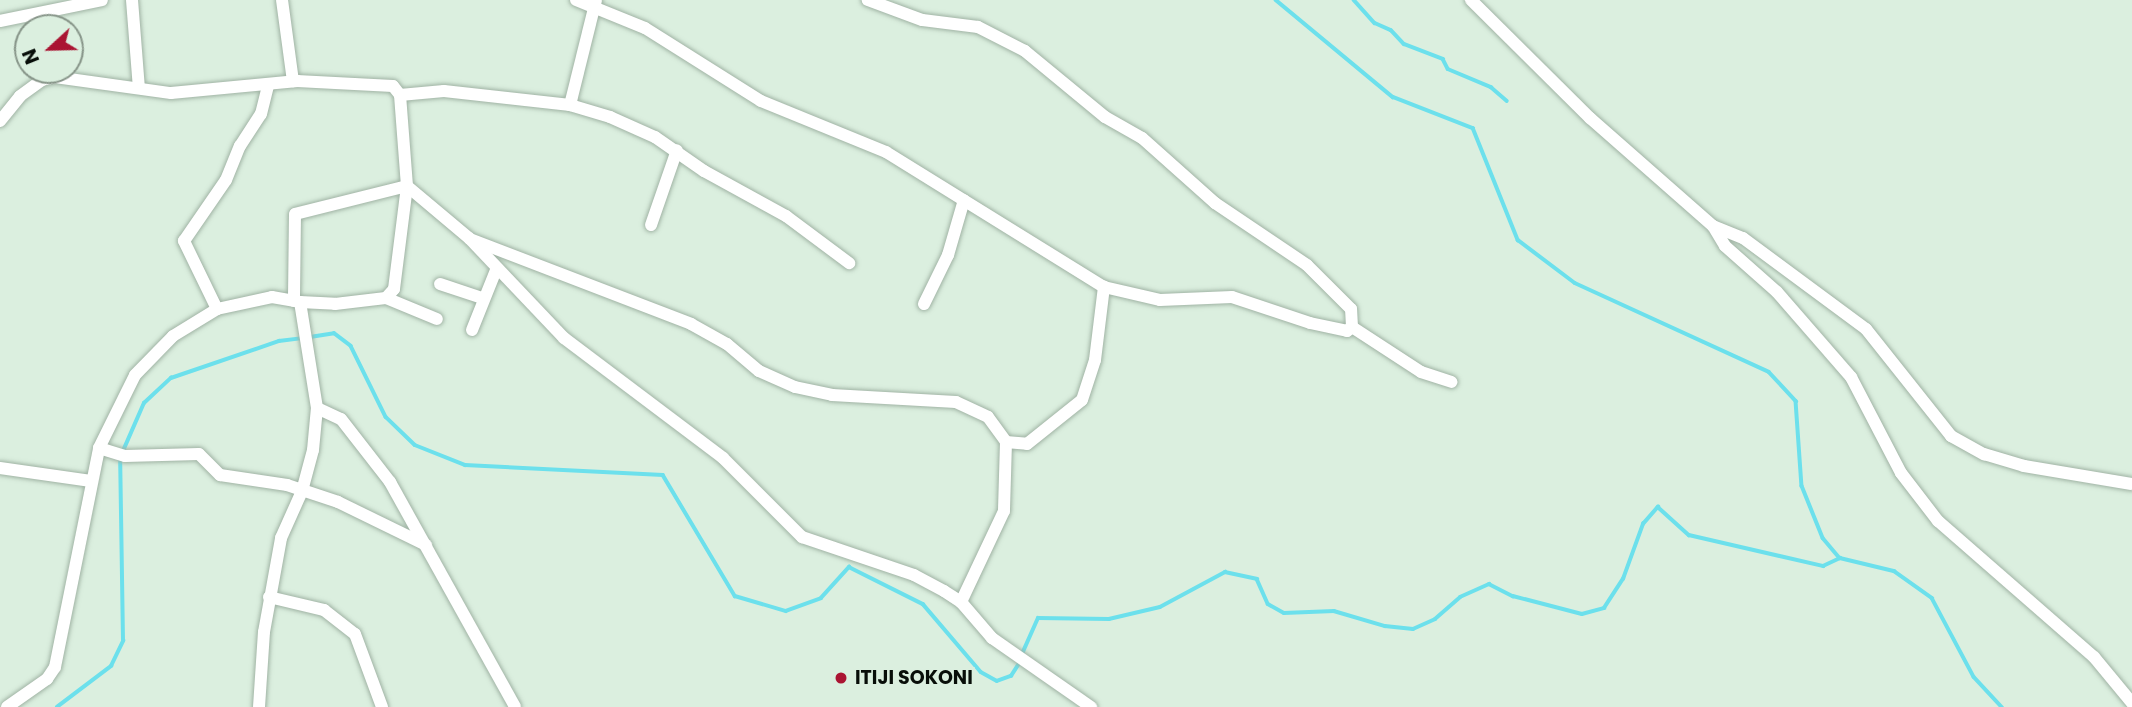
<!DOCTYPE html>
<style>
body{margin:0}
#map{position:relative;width:2132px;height:707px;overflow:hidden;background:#dbefdf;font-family:Poppins,sans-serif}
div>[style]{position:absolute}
.stream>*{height:3.5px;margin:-1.75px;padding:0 1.75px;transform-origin:1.75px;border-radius:1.75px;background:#6ce0ec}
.roads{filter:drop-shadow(0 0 2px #a0b3a4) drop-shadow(0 0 2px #a0b3a4)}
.street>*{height:12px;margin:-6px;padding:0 6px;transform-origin:6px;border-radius:6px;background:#fff}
.dots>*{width:19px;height:19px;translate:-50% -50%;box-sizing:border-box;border:4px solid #dbefdf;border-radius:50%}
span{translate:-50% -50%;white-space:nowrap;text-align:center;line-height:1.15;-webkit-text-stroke:6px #dbefdf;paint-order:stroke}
.poi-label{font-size:19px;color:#080e09;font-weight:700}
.left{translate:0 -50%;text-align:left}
.north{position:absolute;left:14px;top:14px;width:70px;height:70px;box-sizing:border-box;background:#dbefdf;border:2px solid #879589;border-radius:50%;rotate:248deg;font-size:19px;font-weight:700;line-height:28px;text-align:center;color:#080e09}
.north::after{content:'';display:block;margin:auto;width:24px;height:32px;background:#aa1432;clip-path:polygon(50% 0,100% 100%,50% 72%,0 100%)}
</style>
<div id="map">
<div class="stream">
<i style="left:1276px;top:0;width:152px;rotate:39.7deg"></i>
<i style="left:1393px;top:97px;width:86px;rotate:21.2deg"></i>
<i style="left:1473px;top:128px;width:121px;rotate:68.1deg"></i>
<i style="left:1518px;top:240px;width:71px;rotate:37deg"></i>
<i style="left:1575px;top:283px;width:213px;rotate:24.6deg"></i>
<i style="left:1769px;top:372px;width:40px;rotate:47deg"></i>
<i style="left:1796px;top:401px;width:85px;rotate:86deg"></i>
<i style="left:1802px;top:486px;width:56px;rotate:68deg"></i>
<i style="left:1823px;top:538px;width:26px;rotate:50deg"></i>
<i style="left:1354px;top:0;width:31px;rotate:48deg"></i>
<i style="left:1375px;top:23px;width:17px;rotate:24deg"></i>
<i style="left:1391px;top:30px;width:19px;rotate:47deg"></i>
<i style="left:1404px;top:44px;width:42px;rotate:21deg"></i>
<i style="left:1443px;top:59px;width:11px;rotate:63deg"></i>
<i style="left:1448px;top:69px;width:47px;rotate:22.7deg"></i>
<i style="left:1491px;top:87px;width:21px;rotate:41deg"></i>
<i style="left:310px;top:337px;width:24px;rotate:-9deg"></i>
<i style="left:334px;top:333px;width:21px;rotate:37deg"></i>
<i style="left:351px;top:346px;width:79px;rotate:63.8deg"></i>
<i style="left:386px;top:417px;width:40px;rotate:44deg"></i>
<i style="left:415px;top:445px;width:54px;rotate:21.8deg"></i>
<i style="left:465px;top:465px;width:198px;rotate:2.9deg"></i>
<i style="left:663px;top:475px;width:141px;rotate:59.2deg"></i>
<i style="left:735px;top:596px;width:53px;rotate:16.4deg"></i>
<i style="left:786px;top:611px;width:37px;rotate:-20deg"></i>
<i style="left:821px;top:598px;width:42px;rotate:-47.9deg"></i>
<i style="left:849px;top:567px;width:83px;rotate:26.6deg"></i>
<i style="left:923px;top:604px;width:89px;rotate:49.5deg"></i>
<i style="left:981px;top:672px;width:18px;rotate:29deg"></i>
<i style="left:997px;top:681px;width:15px;rotate:-20deg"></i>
<i style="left:1011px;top:676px;width:17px;rotate:-57deg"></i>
<i style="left:123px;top:451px;width:52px;rotate:-66.4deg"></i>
<i style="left:144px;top:403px;width:37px;rotate:-43deg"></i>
<i style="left:171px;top:378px;width:114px;rotate:-18.9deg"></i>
<i style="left:279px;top:341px;width:23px;rotate:-7deg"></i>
<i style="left:1022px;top:654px;width:39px;rotate:-66deg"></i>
<i style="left:1038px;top:618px;width:71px;rotate:0.8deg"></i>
<i style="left:1109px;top:619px;width:52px;rotate:-13.2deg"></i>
<i style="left:1160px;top:607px;width:74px;rotate:-28.3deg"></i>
<i style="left:1225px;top:572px;width:33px;rotate:12deg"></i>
<i style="left:1257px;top:579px;width:27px;rotate:66deg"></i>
<i style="left:1268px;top:604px;width:18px;rotate:29deg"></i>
<i style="left:1284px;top:613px;width:50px;rotate:-2.3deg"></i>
<i style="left:1334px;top:611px;width:53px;rotate:16.4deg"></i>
<i style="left:1385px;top:626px;width:28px;rotate:6deg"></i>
<i style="left:1413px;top:629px;width:24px;rotate:-24deg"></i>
<i style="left:1435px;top:619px;width:33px;rotate:-41deg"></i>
<i style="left:1460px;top:597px;width:32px;rotate:-24deg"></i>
<i style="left:1489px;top:584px;width:27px;rotate:27deg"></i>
<i style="left:1513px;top:596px;width:71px;rotate:14.6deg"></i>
<i style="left:1582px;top:614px;width:23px;rotate:-15deg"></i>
<i style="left:1604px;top:608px;width:35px;rotate:-57deg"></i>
<i style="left:1623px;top:579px;width:59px;rotate:-70deg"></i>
<i style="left:1643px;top:524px;width:23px;rotate:-49deg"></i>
<i style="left:1658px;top:507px;width:42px;rotate:42.1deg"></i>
<i style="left:1689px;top:535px;width:138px;rotate:13deg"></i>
<i style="left:1823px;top:566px;width:19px;rotate:-25deg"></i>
<i style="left:1840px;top:558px;width:56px;rotate:13.5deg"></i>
<i style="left:1894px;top:571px;width:47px;rotate:35.4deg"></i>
<i style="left:1932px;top:598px;width:89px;rotate:62deg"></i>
<i style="left:1974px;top:677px;width:41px;rotate:47deg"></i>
<i style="left:57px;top:707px;width:68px;rotate:-37.2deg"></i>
<i style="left:111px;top:666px;width:28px;rotate:-64deg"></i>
<i style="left:123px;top:641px;width:183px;rotate:-90.9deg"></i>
</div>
<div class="roads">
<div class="street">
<i style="left:132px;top:0;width:88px;rotate:85.5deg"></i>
<i style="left:282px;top:0;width:82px;rotate:82.3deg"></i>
<i style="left:576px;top:0;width:74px;rotate:22.1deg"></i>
<i style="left:645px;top:28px;width:137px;rotate:32.2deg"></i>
<i style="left:761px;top:101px;width:135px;rotate:22.2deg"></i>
<i style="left:886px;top:152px;width:256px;rotate:31.8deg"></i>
<i style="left:1104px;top:287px;width:57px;rotate:13.1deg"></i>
<i style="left:1160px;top:300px;width:72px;rotate:-2.4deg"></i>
<i style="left:1232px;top:297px;width:82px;rotate:18.4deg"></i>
<i style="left:1310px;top:323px;width:38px;rotate:12deg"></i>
<i style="left:1347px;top:331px;width:6px;rotate:-39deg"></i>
<i style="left:1352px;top:327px;width:18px;rotate:-93deg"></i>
<i style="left:1351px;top:309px;width:62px;rotate:-135deg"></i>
<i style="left:1307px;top:265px;width:111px;rotate:-146deg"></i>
<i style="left:1215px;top:203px;width:98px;rotate:-138.3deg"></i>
<i style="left:1142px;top:138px;width:43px;rotate:-150.4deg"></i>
<i style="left:1105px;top:117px;width:104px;rotate:-140.5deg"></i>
<i style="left:1025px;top:51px;width:53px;rotate:-152.9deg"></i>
<i style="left:978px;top:27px;width:56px;rotate:-172.9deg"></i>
<i style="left:922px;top:20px;width:58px;rotate:-159.7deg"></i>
<i style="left:1471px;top:0;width:168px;rotate:44.8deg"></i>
<i style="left:1590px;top:118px;width:164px;rotate:41.3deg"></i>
<i style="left:1713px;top:226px;width:32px;rotate:22deg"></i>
<i style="left:1743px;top:238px;width:153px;rotate:36.5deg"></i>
<i style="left:1866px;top:329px;width:137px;rotate:51.5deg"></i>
<i style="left:1951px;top:436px;width:38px;rotate:29deg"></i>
<i style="left:1984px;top:454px;width:42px;rotate:16.7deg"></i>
<i style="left:2024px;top:466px;width:109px;rotate:9.5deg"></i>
<i style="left:0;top:21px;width:104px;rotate:-11.6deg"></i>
<i style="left:400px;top:95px;width:44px;rotate:-5.2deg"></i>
<i style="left:444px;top:91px;width:127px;rotate:6.3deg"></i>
<i style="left:570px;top:105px;width:42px;rotate:16.7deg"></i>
<i style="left:610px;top:117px;width:49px;rotate:24deg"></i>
<i style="left:655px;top:137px;width:60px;rotate:34.8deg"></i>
<i style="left:704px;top:171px;width:94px;rotate:28.8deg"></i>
<i style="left:786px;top:216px;width:79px;rotate:36.7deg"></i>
<i style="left:570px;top:105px;width:108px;rotate:-76.1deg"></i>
<i style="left:0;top:121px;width:32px;rotate:-51deg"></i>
<i style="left:20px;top:96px;width:27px;rotate:-36deg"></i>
<i style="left:42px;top:80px;width:13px;rotate:-13deg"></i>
<i style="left:55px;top:77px;width:117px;rotate:7.9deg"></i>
<i style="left:171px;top:93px;width:127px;rotate:-5.4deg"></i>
<i style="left:297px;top:81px;width:96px;rotate:3deg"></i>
<i style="left:393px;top:86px;width:11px;rotate:52deg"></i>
<i style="left:400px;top:95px;width:91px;rotate:85.6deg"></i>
<i style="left:407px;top:186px;width:81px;rotate:40deg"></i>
<i style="left:469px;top:238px;width:138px;rotate:46.5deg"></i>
<i style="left:564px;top:338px;width:199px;rotate:37deg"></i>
<i style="left:723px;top:458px;width:112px;rotate:45deg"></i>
<i style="left:802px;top:537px;width:118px;rotate:18.7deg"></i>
<i style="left:914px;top:575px;width:34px;rotate:28deg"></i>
<i style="left:944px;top:591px;width:20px;rotate:33deg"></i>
<i style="left:961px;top:602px;width:48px;rotate:49.3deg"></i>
<i style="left:992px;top:638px;width:121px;rotate:34.9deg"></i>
<i style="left:651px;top:225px;width:79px;rotate:-70.9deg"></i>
<i style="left:1713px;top:226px;width:23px;rotate:59deg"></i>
<i style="left:1725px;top:246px;width:69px;rotate:41.5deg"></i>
<i style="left:1777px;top:292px;width:113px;rotate:49deg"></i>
<i style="left:1851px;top:377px;width:108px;rotate:62.5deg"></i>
<i style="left:1901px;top:473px;width:61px;rotate:52.4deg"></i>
<i style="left:1938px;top:521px;width:207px;rotate:41.1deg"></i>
<i style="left:2094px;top:657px;width:60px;rotate:50.4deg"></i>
<i style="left:470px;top:239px;width:237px;rotate:21deg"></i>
<i style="left:691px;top:324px;width:41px;rotate:29.1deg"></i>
<i style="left:727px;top:344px;width:42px;rotate:40.2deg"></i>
<i style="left:759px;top:371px;width:39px;rotate:24deg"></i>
<i style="left:795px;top:387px;width:38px;rotate:12deg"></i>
<i style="left:832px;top:395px;width:124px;rotate:3.2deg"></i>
<i style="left:956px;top:402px;width:35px;rotate:25deg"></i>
<i style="left:988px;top:417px;width:31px;rotate:54deg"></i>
<i style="left:1006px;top:442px;width:69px;rotate:91.7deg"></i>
<i style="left:1004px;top:511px;width:101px;rotate:115.3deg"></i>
<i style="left:440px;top:284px;width:44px;rotate:18.4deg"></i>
<i style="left:386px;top:298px;width:55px;rotate:22.4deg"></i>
<i style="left:924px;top:304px;width:55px;rotate:-63.9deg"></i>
<i style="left:948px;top:255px;width:57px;rotate:-73.8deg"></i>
<i style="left:217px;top:309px;width:76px;rotate:-115.9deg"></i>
<i style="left:184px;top:241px;width:74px;rotate:-55.5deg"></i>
<i style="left:226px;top:180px;width:37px;rotate:-68deg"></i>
<i style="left:240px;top:146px;width:38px;rotate:-57deg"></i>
<i style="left:261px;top:114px;width:30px;rotate:-76deg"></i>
<i style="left:1352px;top:327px;width:82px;rotate:33.1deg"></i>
<i style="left:1421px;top:372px;width:32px;rotate:18deg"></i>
<i style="left:472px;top:330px;width:65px;rotate:-68.2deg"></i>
<i style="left:317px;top:408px;width:26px;rotate:25deg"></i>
<i style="left:341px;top:419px;width:80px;rotate:52.1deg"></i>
<i style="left:390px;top:482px;width:257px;rotate:60.9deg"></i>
<i style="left:1006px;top:442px;width:21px;rotate:5deg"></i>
<i style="left:1027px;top:444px;width:70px;rotate:-38.7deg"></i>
<i style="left:1082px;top:400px;width:42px;rotate:-72deg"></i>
<i style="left:1095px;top:360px;width:74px;rotate:-83deg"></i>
<i style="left:99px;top:448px;width:27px;rotate:17deg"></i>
<i style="left:125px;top:456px;width:74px;rotate:-1.5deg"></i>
<i style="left:199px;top:454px;width:30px;rotate:45deg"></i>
<i style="left:220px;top:475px;width:68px;rotate:8.5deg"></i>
<i style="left:287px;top:485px;width:54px;rotate:18.4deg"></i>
<i style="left:338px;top:502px;width:98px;rotate:26deg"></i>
<i style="left:0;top:468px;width:92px;rotate:8.1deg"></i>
<i style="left:269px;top:597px;width:57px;rotate:13.3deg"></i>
<i style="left:324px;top:610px;width:39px;rotate:38deg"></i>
<i style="left:355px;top:634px;width:78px;rotate:69.7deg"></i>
<i style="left:7px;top:707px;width:49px;rotate:-35deg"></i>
<i style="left:47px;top:679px;width:14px;rotate:-56deg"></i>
<i style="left:55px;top:667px;width:223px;rotate:-78.6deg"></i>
<i style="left:99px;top:448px;width:81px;rotate:-63.7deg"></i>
<i style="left:135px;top:375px;width:54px;rotate:-45.7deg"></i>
<i style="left:173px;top:336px;width:52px;rotate:-31.5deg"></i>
<i style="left:217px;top:309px;width:56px;rotate:-12.3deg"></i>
<i style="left:272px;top:297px;width:28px;rotate:10deg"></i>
<i style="left:300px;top:302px;width:35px;rotate:3deg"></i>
<i style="left:335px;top:304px;width:51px;rotate:-6.7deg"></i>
<i style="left:386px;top:298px;width:12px;rotate:-48deg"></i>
<i style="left:394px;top:289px;width:104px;rotate:-82.8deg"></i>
<i style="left:407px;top:186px;width:115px;rotate:166deg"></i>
<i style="left:295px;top:214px;width:87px;rotate:90.7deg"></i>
<i style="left:259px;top:707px;width:75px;rotate:-86.2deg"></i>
<i style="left:264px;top:632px;width:96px;rotate:-79.7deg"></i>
<i style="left:281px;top:538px;width:51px;rotate:-65.9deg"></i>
<i style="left:302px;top:491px;width:42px;rotate:-75deg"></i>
<i style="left:313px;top:450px;width:42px;rotate:-84.6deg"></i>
<i style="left:317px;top:408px;width:107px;rotate:-99.1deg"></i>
</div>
</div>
<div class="dots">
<i style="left:841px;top:678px;background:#aa1432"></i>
</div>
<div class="poi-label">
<span class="left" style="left:855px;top:678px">ITIJI SOKONI</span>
</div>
<div class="north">N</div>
</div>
